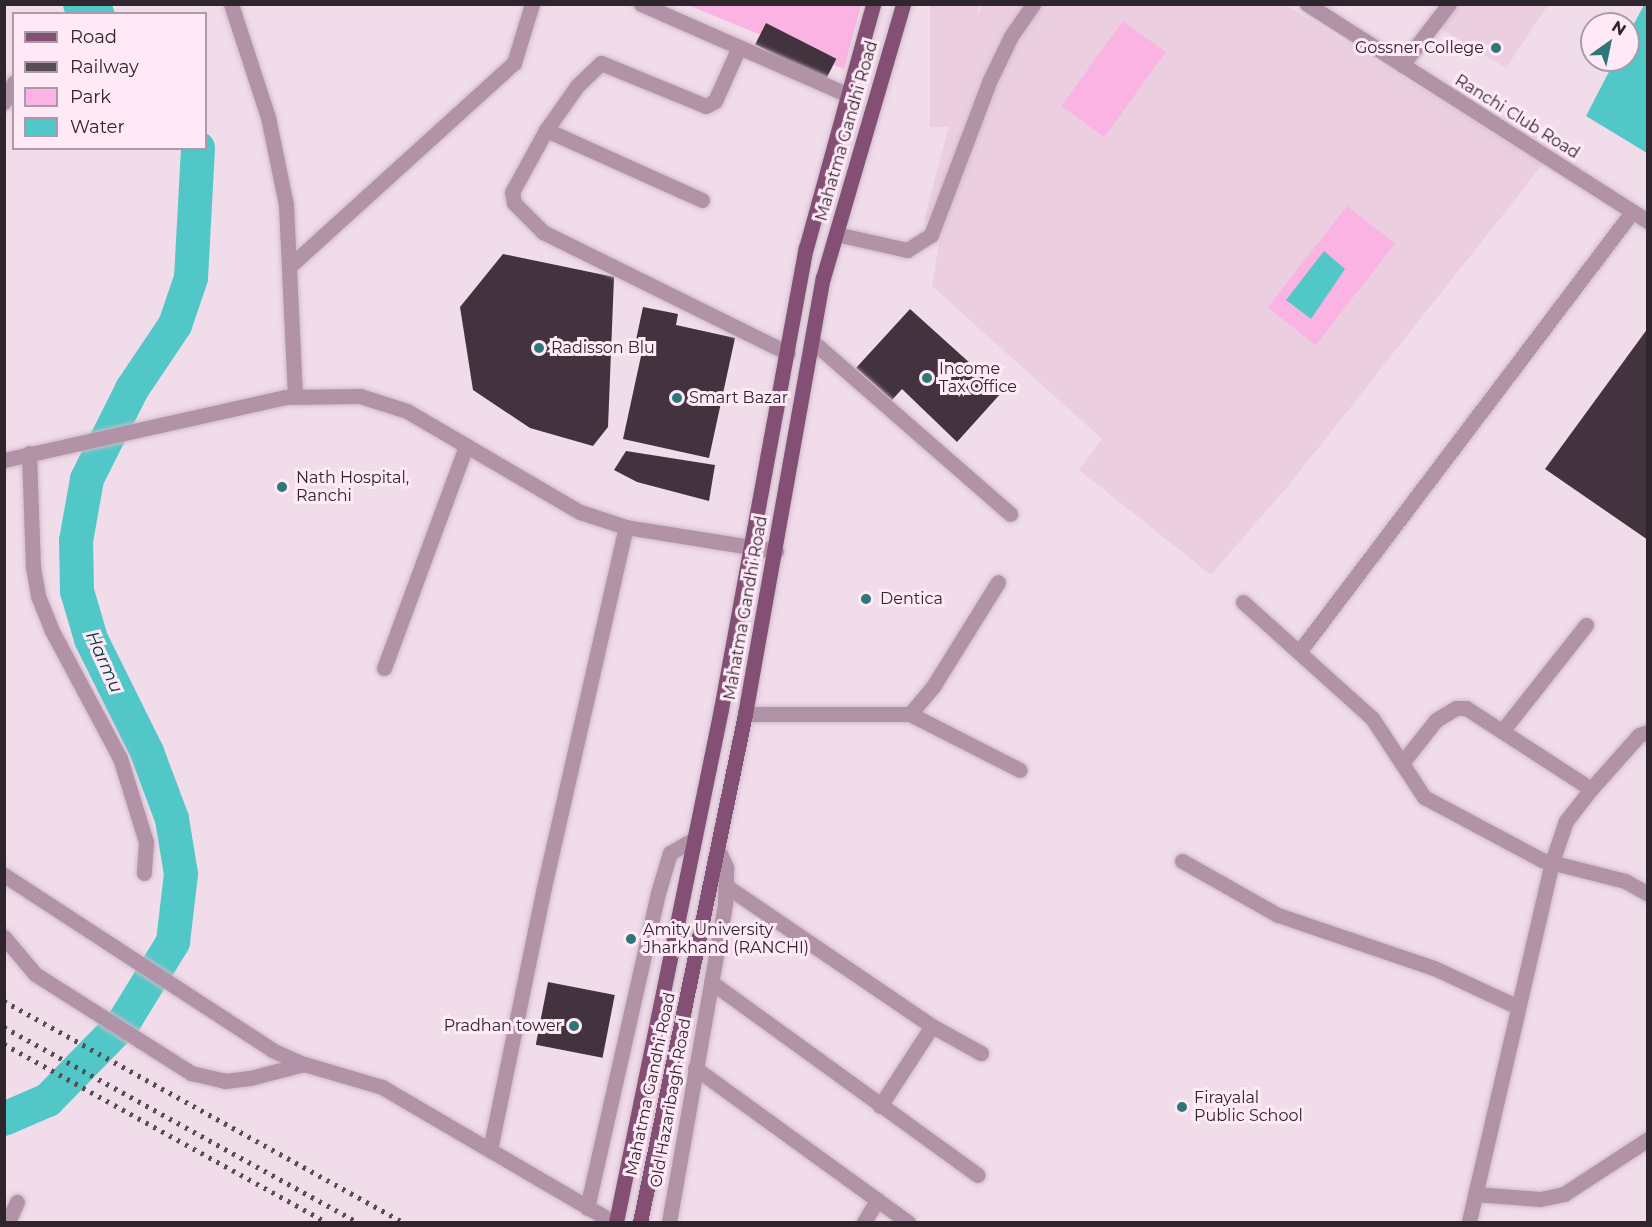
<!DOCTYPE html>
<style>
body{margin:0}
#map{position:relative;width:1652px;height:1227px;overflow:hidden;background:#f1dcea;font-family:Montserrat,sans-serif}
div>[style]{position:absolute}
.built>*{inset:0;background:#ebcfe1;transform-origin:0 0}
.green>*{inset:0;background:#fab3e3;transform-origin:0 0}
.water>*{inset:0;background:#52c7c8}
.river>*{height:34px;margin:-17px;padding:0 17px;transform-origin:17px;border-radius:17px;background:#52c7c8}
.building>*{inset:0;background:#43333e;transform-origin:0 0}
.roads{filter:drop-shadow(0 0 2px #cebbc8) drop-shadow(0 0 2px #cebbc8)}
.minor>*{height:15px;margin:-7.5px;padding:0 7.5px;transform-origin:7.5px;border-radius:7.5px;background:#b292a7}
.major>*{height:15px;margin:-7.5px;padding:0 7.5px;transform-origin:7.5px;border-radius:7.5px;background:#844f74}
.rail>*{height:4.5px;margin-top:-2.25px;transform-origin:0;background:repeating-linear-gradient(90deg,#584d55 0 3px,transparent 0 9px)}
.dots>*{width:16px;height:16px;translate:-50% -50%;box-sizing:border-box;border:3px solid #ffe9f7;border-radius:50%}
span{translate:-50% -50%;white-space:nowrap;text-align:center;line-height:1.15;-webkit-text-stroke:6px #ffe9f7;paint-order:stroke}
.poi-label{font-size:16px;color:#2e262c}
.right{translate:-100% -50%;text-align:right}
.left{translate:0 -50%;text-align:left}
.street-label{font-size:16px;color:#2e262c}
.water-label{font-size:18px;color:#003839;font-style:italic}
.frame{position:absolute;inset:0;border:6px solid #2e262c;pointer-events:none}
.legend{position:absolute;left:12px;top:12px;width:195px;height:138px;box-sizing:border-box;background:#ffe9f7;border:2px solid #ab9ba6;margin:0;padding:8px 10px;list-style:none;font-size:18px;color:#2e262c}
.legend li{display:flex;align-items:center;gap:12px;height:30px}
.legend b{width:30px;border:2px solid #ab9ba6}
.north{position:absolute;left:1580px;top:12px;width:60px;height:60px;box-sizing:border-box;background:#ffe9f7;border:2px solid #ab9ba6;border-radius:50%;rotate:33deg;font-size:16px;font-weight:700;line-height:24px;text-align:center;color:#2e262c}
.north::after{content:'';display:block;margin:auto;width:21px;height:27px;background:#2e7778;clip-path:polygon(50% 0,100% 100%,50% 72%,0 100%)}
</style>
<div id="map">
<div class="built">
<i style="left:930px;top:5px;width:48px;height:122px"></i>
<i style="clip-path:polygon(981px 5px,1286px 5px,1543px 164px,1292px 481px,1211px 575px,1079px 470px,1102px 439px,932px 286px,942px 225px,924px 220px)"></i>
<i style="clip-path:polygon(1455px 5px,1548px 5px,1506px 68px,1440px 28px)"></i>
</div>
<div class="green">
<i style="clip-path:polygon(688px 5px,861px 5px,844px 69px)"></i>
<i style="left:1123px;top:21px;width:53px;height:105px;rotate:36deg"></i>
<i style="left:1347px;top:206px;width:61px;height:129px;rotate:38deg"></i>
</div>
<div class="water">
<i style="clip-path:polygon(1644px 5px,1648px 5px,1647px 153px,1586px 116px,1615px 60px,1628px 60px,1628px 35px)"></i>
<i style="clip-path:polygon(1324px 251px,1345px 269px,1311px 319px,1286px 300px)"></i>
</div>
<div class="river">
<i style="left:80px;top:4px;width:20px;rotate:30deg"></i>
<i style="left:4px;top:1119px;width:48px;rotate:-23.4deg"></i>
<i style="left:48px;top:1100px;width:109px;rotate:-45.7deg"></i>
<i style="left:124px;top:1022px;width:94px;rotate:-58.5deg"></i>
<i style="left:173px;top:942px;width:68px;rotate:-83.3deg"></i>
<i style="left:181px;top:874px;width:56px;rotate:-99.3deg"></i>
<i style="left:172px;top:819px;width:72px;rotate:-110.5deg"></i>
<i style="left:147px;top:752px;width:126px;rotate:-116.4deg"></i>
<i style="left:91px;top:639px;width:50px;rotate:-106.3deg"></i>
<i style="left:77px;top:591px;width:50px;rotate:-91.1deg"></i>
<i style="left:76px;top:541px;width:63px;rotate:-79.9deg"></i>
<i style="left:87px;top:479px;width:101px;rotate:-63.4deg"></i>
<i style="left:132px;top:389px;width:77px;rotate:-56.1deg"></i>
<i style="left:175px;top:325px;width:50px;rotate:-71.2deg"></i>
<i style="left:191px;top:278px;width:130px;rotate:-86.9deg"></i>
</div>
<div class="building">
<i style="left:766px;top:23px;width:79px;height:24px;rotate:27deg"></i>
<i style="clip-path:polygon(503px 254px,614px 277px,608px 427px,593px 446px,530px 428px,473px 390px,460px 307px)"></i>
<i style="clip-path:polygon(643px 307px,678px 314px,676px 325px,735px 338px,709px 458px,623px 439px,641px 356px,633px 354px)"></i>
<i style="clip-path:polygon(910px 309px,1002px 392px,957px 442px,902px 389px,892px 400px,856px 368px)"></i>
<i style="clip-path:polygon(1648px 328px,1648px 540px,1545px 469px)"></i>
<i style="clip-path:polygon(626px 451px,715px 465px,709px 501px,637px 482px,614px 470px)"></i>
<i style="left:548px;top:982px;width:68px;height:64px;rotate:11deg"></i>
</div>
<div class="roads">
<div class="minor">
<i style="left:231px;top:4px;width:119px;rotate:71.9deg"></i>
<i style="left:268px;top:117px;width:90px;rotate:78.4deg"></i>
<i style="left:286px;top:205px;width:191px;rotate:87.3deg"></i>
<i style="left:641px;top:4px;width:226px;rotate:23.7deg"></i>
<i style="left:1307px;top:4px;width:404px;rotate:32.5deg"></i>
<i style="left:1402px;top:65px;width:77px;rotate:-52.4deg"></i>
<i style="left:4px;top:102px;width:22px;rotate:-63deg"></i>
<i style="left:546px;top:130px;width:71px;rotate:118.7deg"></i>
<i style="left:512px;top:192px;width:11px;rotate:80deg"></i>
<i style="left:514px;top:203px;width:41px;rotate:45deg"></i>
<i style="left:543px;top:232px;width:273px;rotate:26.3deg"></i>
<i style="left:702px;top:200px;width:171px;rotate:-155.8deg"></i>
<i style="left:546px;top:130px;width:54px;rotate:-54.8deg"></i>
<i style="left:577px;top:86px;width:33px;rotate:-44deg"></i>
<i style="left:601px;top:63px;width:113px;rotate:22.3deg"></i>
<i style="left:706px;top:106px;width:10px;rotate:-29deg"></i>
<i style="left:715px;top:101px;width:59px;rotate:-66deg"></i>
<i style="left:836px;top:234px;width:73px;rotate:12.7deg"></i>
<i style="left:907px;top:250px;width:28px;rotate:-32deg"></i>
<i style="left:931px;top:235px;width:164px;rotate:-69.2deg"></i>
<i style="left:989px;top:82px;width:51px;rotate:-64.4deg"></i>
<i style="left:1011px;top:36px;width:39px;rotate:-55deg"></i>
<i style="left:291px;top:265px;width:301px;rotate:-42.2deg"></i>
<i style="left:514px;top:63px;width:62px;rotate:-73deg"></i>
<i style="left:812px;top:341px;width:263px;rotate:41.1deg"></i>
<i style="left:29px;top:453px;width:114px;rotate:88deg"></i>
<i style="left:33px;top:567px;width:29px;rotate:80deg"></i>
<i style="left:38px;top:596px;width:35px;rotate:68deg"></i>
<i style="left:51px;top:629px;width:146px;rotate:61.9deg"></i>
<i style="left:120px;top:758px;width:88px;rotate:72.8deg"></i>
<i style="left:146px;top:842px;width:31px;rotate:94deg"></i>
<i style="left:4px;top:460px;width:288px;rotate:-12.6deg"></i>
<i style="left:285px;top:397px;width:75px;rotate:-0.8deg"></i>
<i style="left:360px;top:396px;width:49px;rotate:17.7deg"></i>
<i style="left:407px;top:411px;width:200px;rotate:30.3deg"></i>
<i style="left:580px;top:512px;width:48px;rotate:18.1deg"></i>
<i style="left:626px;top:527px;width:152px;rotate:9.1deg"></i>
<i style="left:1243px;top:602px;width:173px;rotate:42deg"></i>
<i style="left:1372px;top:718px;width:95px;rotate:56.6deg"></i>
<i style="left:1424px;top:797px;width:134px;rotate:28.1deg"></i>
<i style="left:1542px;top:860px;width:86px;rotate:14.2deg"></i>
<i style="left:1625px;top:881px;width:26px;rotate:29deg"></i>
<i style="left:1299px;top:652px;width:552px;rotate:-52.88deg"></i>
<i style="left:384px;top:668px;width:237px;rotate:-69.7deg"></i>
<i style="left:745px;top:714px;width:165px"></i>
<i style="left:910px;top:714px;width:38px;rotate:-50deg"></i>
<i style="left:934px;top:685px;width:121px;rotate:-58.1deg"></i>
<i style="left:910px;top:714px;width:123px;rotate:27deg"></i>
<i style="left:1503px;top:730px;width:134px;rotate:-51.7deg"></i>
<i style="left:1402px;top:763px;width:55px;rotate:-51.7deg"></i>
<i style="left:1436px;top:720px;width:23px;rotate:-31deg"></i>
<i style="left:1456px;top:708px;width:10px"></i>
<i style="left:1466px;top:708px;width:149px;rotate:32.9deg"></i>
<i style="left:1591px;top:789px;width:41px;rotate:128deg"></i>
<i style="left:1566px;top:821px;width:43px;rotate:108.9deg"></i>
<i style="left:1552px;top:862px;width:369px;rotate:103deg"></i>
<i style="left:1591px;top:789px;width:72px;rotate:-48.4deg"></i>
<i style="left:1639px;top:735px;width:9px;rotate:-18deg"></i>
<i style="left:1182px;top:861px;width:110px;rotate:29.4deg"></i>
<i style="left:1278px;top:915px;width:165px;rotate:18.8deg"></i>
<i style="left:1434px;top:968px;width:90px;rotate:24.9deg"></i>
<i style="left:4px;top:875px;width:320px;rotate:33.1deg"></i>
<i style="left:272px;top:1050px;width:35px;rotate:24deg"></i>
<i style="left:304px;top:1064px;width:81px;rotate:16.4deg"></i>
<i style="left:382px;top:1087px;width:268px;rotate:30.3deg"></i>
<i style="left:726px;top:886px;width:249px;rotate:34.2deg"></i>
<i style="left:932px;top:1026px;width:56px;rotate:28.9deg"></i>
<i style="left:4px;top:937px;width:48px;rotate:50deg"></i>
<i style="left:35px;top:974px;width:185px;rotate:32.4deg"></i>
<i style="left:191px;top:1073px;width:35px;rotate:13deg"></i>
<i style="left:225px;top:1081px;width:25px;rotate:-7deg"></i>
<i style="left:250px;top:1078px;width:56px;rotate:-14.5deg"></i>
<i style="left:711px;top:982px;width:329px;rotate:35.9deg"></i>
<i style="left:695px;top:1068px;width:263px;rotate:35.9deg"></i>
<i style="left:880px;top:1106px;width:95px;rotate:-57deg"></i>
<i style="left:490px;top:1150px;width:268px;rotate:-78.4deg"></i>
<i style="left:544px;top:887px;width:369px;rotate:-77.2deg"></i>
<i style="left:1475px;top:1194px;width:65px;rotate:4.4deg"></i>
<i style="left:1540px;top:1199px;width:25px;rotate:-12deg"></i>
<i style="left:1564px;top:1194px;width:100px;rotate:-33.2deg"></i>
<i style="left:587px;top:1208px;width:323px;rotate:-77.3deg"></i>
<i style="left:658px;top:893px;width:42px;rotate:-73.3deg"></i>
<i style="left:670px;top:853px;width:28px;rotate:-30deg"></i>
<i style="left:8px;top:1222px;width:22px;rotate:-66deg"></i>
<i style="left:669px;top:1222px;width:324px;rotate:-80deg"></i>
<i style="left:725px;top:903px;width:36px;rotate:-88deg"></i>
<i style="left:726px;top:867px;width:19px;rotate:-115deg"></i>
<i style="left:864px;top:1222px;width:26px;rotate:-59deg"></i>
</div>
<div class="major">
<i style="left:616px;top:1222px;width:524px;rotate:-78.43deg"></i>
<i style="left:721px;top:709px;width:469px;rotate:-79.6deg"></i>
<i style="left:806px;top:248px;width:253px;rotate:-74.6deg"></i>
<i style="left:640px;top:1222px;width:519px;rotate:-78.32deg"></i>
<i style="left:745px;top:714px;width:443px;rotate:-79.9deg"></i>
<i style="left:823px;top:278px;width:285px;rotate:-73.7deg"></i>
</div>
</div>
<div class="rail">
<i style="left:4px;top:1001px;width:456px;rotate:29deg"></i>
<i style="left:4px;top:1027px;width:403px;rotate:28.9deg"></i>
<i style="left:4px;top:1044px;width:368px;rotate:28.9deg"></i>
</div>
<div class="dots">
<i style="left:1496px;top:48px;background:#2e7778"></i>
<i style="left:539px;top:348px;background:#2e7778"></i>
<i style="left:927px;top:378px;background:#2e7778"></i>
<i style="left:677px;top:398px;background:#2e7778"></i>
<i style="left:282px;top:487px;background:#2e7778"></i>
<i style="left:866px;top:599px;background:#2e7778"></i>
<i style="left:631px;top:939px;background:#2e7778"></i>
<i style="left:574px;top:1026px;background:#2e7778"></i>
<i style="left:1182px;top:1107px;background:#2e7778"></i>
</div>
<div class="poi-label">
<span class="right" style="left:1484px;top:48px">Gossner College</span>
<span class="left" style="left:551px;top:348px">Radisson Blu</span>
<span class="left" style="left:939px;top:378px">Income<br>Tax Office</span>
<span class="left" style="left:689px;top:398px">Smart Bazar</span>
<span class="left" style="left:296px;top:487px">Nath Hospital,<br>Ranchi</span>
<span class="left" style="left:880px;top:599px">Dentica</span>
<span class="left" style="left:643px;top:939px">Amity University<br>Jharkhand (RANCHI)</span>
<span class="right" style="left:562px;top:1026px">Pradhan tower</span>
<span class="left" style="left:1194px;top:1107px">Firayalal<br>Public School</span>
</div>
<div class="street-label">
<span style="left:1517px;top:117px;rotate:32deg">Ranchi Club Road</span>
<span style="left:847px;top:131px;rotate:-74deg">Mahatma Gandhi Road</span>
<span style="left:746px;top:608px;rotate:-80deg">Mahatma Gandhi Road</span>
<span style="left:651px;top:1084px;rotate:-78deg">Mahatma Gandhi Road</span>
<span style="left:671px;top:1103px;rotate:-80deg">Old Hazaribagh Road</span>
</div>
<div class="water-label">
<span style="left:104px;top:662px;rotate:66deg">Harmu</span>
</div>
<div class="frame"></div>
<ul class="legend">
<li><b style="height:8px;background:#844f74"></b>Road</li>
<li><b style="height:8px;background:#584d55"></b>Railway</li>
<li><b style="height:16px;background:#fab3e3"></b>Park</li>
<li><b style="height:16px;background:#52c7c8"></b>Water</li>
</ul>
<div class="north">N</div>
</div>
